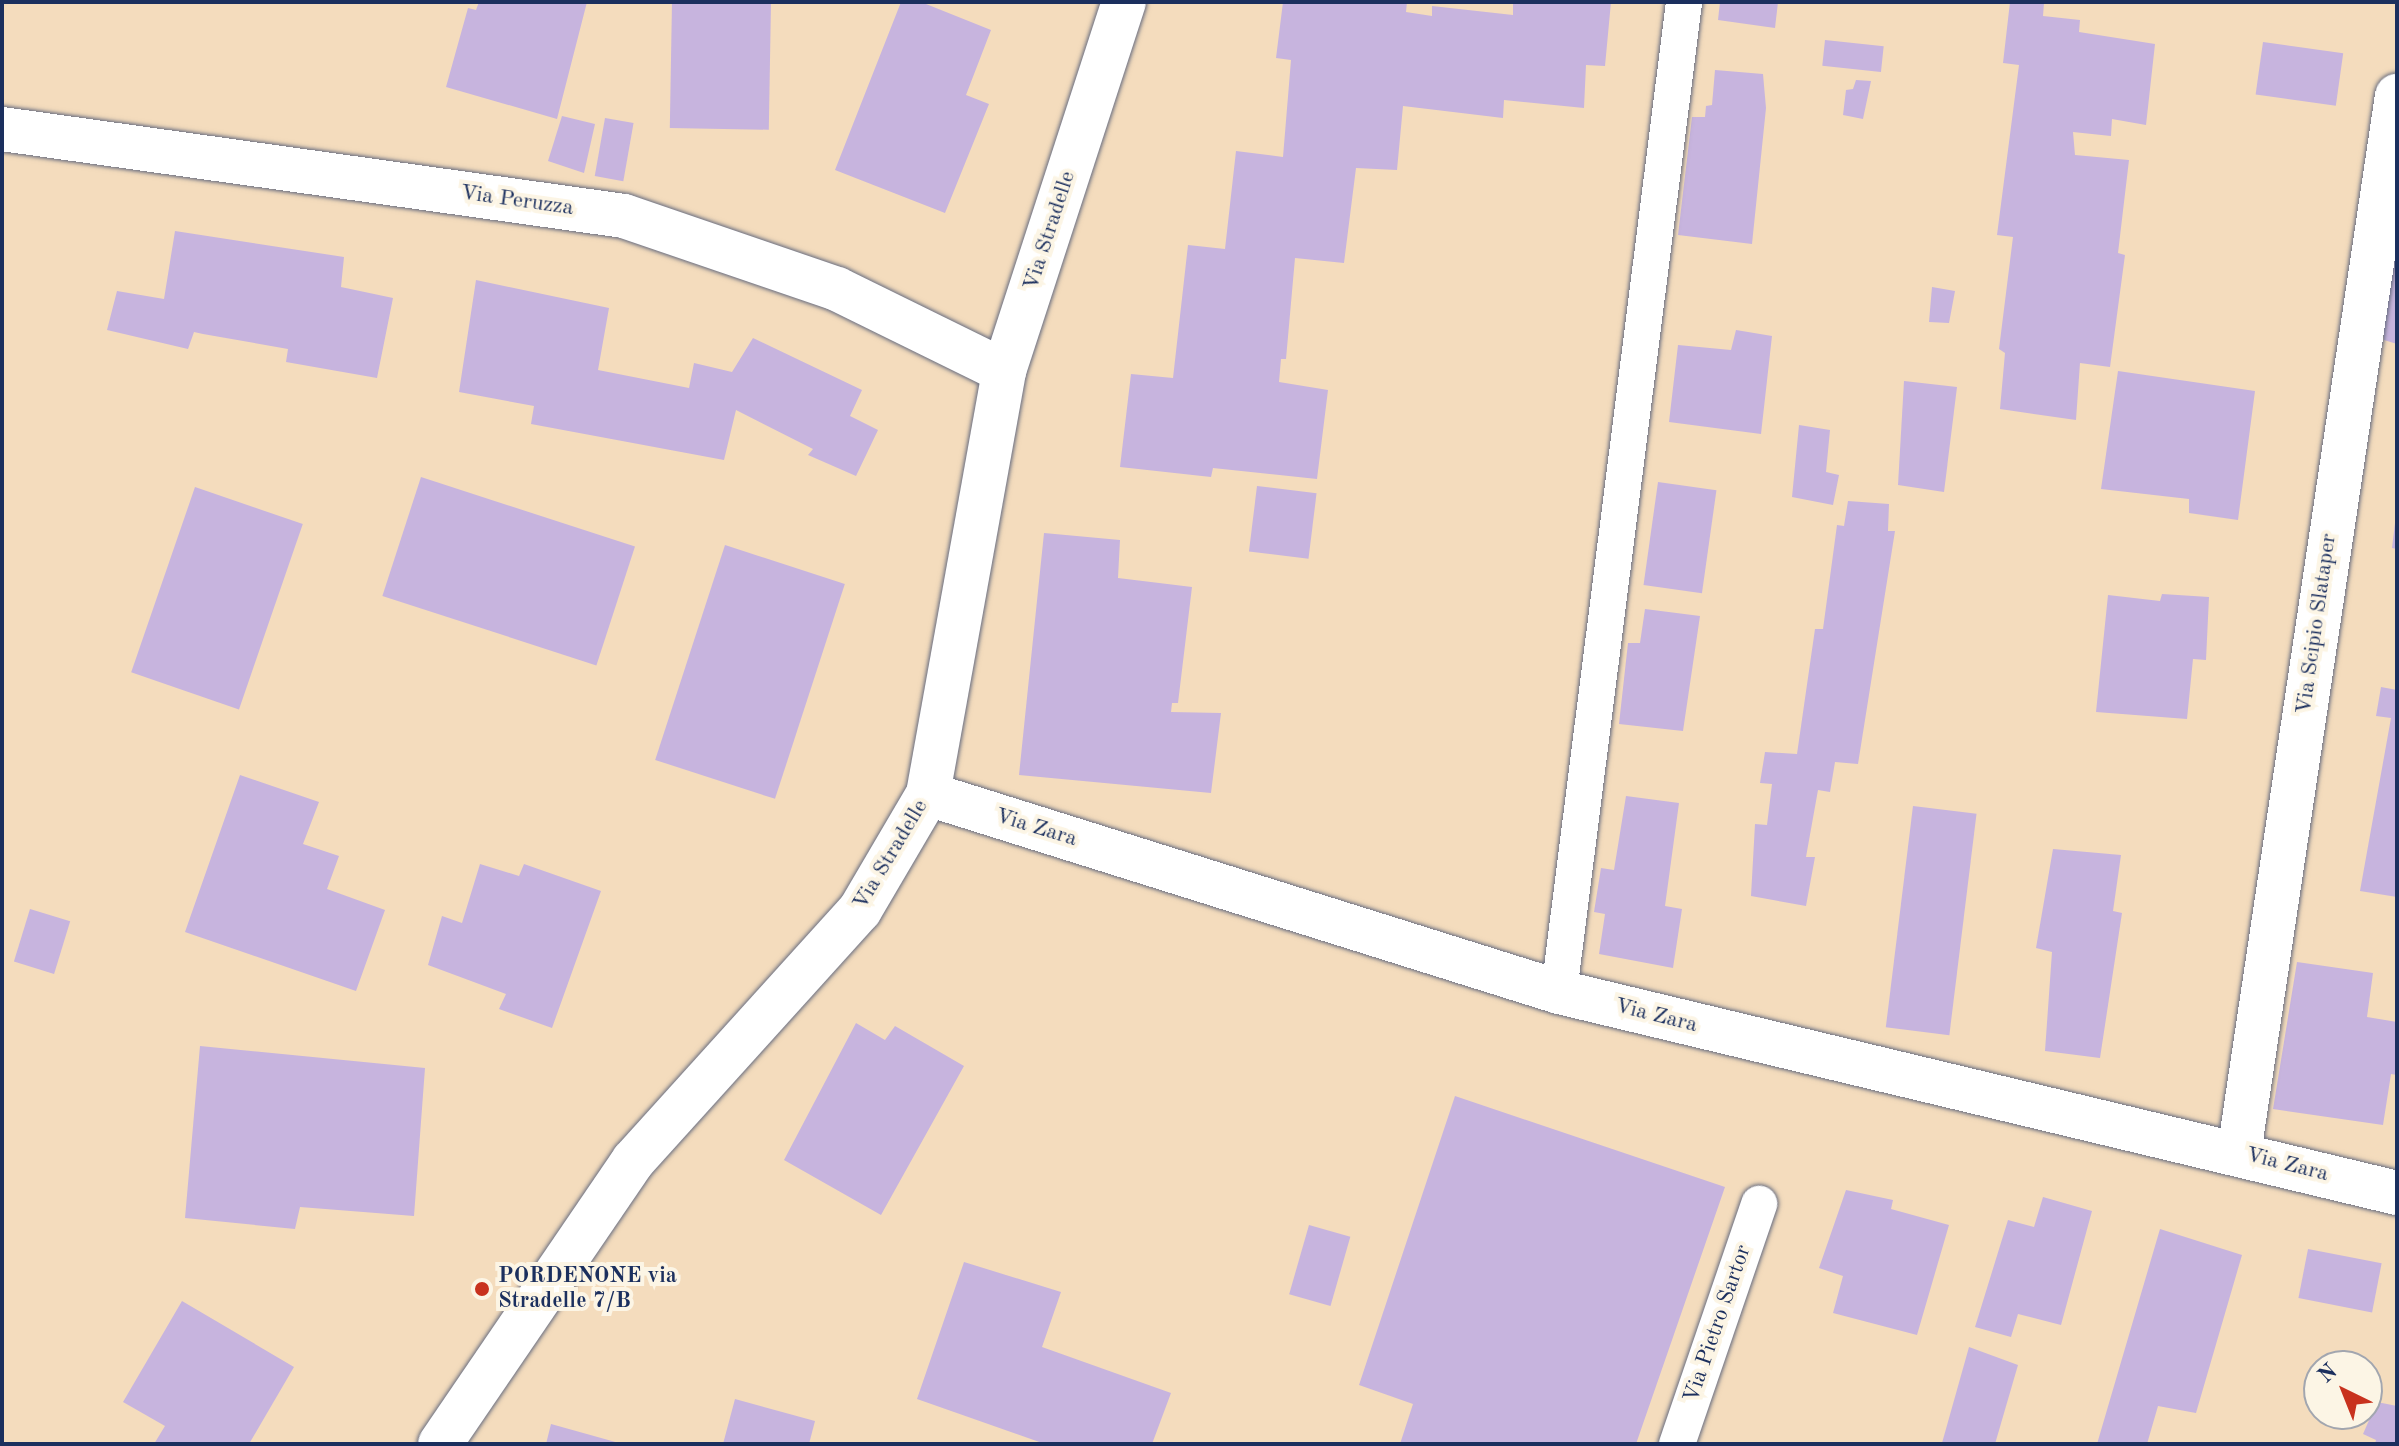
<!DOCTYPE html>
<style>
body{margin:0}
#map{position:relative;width:2399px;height:1446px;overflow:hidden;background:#f4dcbd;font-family:"Old Standard TT",serif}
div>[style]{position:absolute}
.building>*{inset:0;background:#c7b4de;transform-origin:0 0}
.roads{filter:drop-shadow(0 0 2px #676c7f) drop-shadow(0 0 2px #676c7f)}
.service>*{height:36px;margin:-18px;padding:0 18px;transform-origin:18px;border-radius:18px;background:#fff}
.minor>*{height:44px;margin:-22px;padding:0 22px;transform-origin:22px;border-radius:22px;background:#fff}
.dots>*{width:22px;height:22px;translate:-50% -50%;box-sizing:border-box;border:4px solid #fcf5e5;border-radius:50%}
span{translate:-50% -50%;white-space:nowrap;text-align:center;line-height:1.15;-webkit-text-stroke:8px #fcf5e5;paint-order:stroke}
.street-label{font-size:22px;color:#1b2f5e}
.poi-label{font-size:22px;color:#1b2f5e;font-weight:700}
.left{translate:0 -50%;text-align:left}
.frame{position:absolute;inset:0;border:4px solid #1b2f5e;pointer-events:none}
.north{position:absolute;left:2303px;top:1350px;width:80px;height:80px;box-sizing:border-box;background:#fcf5e5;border:2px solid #a2a6af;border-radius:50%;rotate:317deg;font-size:22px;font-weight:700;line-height:32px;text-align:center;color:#1b2f5e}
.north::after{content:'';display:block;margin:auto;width:28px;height:36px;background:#c8321e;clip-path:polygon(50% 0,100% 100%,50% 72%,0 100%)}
</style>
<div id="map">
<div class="building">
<i style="clip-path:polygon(479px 2px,587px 2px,557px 119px,446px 87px,468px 8px,476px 10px)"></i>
<i style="left:672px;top:2px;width:99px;height:126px;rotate:1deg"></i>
<i style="clip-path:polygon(901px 2px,921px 2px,991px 30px,966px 95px,989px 104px,945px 213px,835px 170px)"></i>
<i style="clip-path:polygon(1283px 2px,1407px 2px,1406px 12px,1432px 16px,1432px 6px,1513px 15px,1513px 2px,1611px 2px,1605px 66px,1586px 65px,1584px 108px,1504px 100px,1503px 118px,1403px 106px,1397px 170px,1356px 168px,1344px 263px,1295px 258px,1286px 359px,1281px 359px,1279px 382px,1328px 390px,1317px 479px,1213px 468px,1211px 477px,1120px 467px,1131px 374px,1173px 378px,1188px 245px,1225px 249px,1236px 151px,1283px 157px,1291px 60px,1276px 58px)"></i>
<i style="clip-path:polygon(1720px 2px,1778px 2px,1775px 28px,1718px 20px)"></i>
<i style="clip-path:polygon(2010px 2px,2044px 3px,2043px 16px,2080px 20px,2079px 32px,2155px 44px,2146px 125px,2112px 119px,2111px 136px,2073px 132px,2075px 155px,2129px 160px,2118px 253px,2125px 255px,2110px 367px,2080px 363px,2076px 420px,2000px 409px,2005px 353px,1999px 349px,2013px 237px,1997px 235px,2019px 65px,2003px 63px)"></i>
<i style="left:1825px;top:40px;width:59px;height:26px;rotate:6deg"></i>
<i style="left:2263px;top:42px;width:81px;height:53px;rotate:8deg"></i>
<i style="clip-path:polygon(1715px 70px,1763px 74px,1766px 108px,1752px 244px,1678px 235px,1692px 117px,1705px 117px,1706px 106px,1712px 105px)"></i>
<i style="clip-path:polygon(1856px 80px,1871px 81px,1863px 119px,1843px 115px,1846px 90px,1853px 89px)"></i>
<i style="clip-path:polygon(562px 116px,595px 124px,584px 173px,548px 161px)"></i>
<i style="left:605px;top:118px;width:29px;height:59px;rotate:10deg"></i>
<i style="clip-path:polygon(2397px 202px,2397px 344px,2384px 340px,2384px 327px)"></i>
<i style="clip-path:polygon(175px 231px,344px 257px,341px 287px,393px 298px,377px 378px,286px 362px,288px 349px,203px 334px,194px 332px,188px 349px,107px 330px,117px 291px,164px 299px)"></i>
<i style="clip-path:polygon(476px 280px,609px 308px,598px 370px,689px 388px,694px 363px,732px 372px,753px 338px,862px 390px,850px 416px,878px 430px,856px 476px,808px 455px,813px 449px,736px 410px,724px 460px,531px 424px,534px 406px,459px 392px)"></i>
<i style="clip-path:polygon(1932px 287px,1955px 291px,1949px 323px,1929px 322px)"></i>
<i style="clip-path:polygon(1736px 330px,1772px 336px,1761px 434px,1669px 422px,1678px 345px,1731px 350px)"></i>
<i style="clip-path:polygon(2118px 371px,2255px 391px,2238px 520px,2189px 513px,2189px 499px,2101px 489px)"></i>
<i style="clip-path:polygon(1904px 381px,1957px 387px,1944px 492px,1898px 485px)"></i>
<i style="clip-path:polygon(1799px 425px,1830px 430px,1826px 472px,1839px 475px,1833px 505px,1792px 497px)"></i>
<i style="left:421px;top:477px;width:225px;height:125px;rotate:18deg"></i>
<i style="left:1658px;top:482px;width:59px;height:104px;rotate:8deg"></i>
<i style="left:1257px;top:486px;width:60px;height:66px;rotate:7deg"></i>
<i style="left:195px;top:487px;width:114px;height:196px;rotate:19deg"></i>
<i style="clip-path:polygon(1848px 501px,1889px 504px,1888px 531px,1895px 531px,1858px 764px,1835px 762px,1830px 792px,1818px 790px,1806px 857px,1815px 857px,1806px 906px,1751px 896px,1755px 824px,1767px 825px,1772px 784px,1760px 783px,1765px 752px,1797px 754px,1815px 629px,1823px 629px,1837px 525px,1844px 526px)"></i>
<i style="clip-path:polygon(2395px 523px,2397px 523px,2397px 549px,2392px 548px)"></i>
<i style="clip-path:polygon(1044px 533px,1120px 540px,1118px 578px,1192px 587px,1178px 703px,1172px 703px,1171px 712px,1221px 713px,1211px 793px,1019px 775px)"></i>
<i style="left:725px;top:545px;width:126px;height:226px;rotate:18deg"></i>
<i style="clip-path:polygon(2162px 594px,2209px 597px,2206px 660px,2193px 659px,2187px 719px,2096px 712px,2108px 595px,2160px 601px)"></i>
<i style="clip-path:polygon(1645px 609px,1700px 616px,1683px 731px,1619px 724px,1628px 643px,1640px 643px)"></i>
<i style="clip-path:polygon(2381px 687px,2397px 690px,2397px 897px,2360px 891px,2391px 718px,2376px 716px)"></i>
<i style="clip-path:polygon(240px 775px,319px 802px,303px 844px,339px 856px,327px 889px,385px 910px,356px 991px,185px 932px)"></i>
<i style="clip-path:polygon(1626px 796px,1679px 803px,1665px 906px,1682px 909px,1673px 968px,1599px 954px,1605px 914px,1594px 912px,1601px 868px,1614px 870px)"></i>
<i style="left:1913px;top:806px;width:64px;height:223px;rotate:7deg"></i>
<i style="clip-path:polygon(2053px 849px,2121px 855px,2113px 911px,2122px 913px,2100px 1058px,2045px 1051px,2052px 952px,2036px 948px)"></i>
<i style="clip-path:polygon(480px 864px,519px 876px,524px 864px,601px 891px,552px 1028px,499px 1009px,506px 994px,428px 965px,442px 916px,462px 923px)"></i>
<i style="left:30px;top:909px;width:42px;height:55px;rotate:17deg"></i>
<i style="clip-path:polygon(2297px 962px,2373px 973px,2367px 1017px,2397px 1022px,2397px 1075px,2391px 1074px,2383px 1125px,2273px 1109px)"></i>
<i style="clip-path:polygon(856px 1023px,885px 1040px,895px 1026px,964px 1066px,881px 1215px,784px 1160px)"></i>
<i style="clip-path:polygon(200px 1046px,425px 1068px,414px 1216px,300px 1207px,295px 1229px,185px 1218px)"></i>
<i style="clip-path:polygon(1455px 1096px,1725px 1187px,1636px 1444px,1400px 1444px,1413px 1404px,1359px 1385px)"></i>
<i style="clip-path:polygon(1846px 1190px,1893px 1200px,1891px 1209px,1949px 1225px,1917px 1335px,1833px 1313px,1843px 1276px,1819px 1268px)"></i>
<i style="clip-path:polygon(2043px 1197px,2092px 1211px,2061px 1325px,2018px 1314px,2011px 1337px,1975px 1327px,2008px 1220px,2034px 1227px)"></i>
<i style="left:1309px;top:1225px;width:43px;height:72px;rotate:16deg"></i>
<i style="clip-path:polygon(2160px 1229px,2242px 1255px,2196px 1413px,2158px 1406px,2147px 1444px,2097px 1444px)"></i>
<i style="left:2308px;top:1249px;width:75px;height:50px;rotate:11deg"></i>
<i style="clip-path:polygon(964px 1262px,1061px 1292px,1042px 1347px,1171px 1393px,1152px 1444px,1045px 1444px,917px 1399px)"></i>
<i style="clip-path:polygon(182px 1301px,294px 1367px,249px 1444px,154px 1444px,165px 1426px,123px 1402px)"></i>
<i style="clip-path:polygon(1969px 1347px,2018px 1365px,1995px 1444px,1942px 1443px)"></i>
<i style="clip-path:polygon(735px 1399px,815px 1421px,809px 1444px,723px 1444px)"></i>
<i style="clip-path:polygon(2377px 1402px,2397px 1406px,2397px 1444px,2375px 1444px,2376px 1440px,2363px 1434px)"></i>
<i style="clip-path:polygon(551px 1424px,619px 1443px,619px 1444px,546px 1444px)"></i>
</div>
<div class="roads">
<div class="service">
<i style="left:1559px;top:992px;width:998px;rotate:-82.8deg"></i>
<i style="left:1677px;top:1444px;width:254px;rotate:-71.1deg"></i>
</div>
<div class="minor">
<i style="left:2px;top:129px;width:628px;rotate:7.96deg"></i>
<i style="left:624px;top:216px;width:225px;rotate:18.9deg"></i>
<i style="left:837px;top:289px;width:186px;rotate:26.2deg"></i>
<i style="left:928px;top:794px;width:661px;rotate:17.42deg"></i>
<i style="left:1559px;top:992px;width:862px;rotate:13.49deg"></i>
<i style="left:2239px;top:1153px;width:1069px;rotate:-81.5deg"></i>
<i style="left:440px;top:1444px;width:343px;rotate:-55.7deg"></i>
<i style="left:633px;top:1161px;width:338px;rotate:-47.9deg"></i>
<i style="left:860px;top:910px;width:134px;rotate:-59.6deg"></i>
<i style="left:928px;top:794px;width:430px;rotate:-79.8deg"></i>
<i style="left:1004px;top:371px;width:388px;rotate:-72deg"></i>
</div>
</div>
<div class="dots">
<i style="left:482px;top:1289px;background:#c8321e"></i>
</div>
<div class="street-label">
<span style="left:517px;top:201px;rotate:8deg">Via Peruzza</span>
<span style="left:1050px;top:231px;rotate:-72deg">Via Stradelle</span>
<span style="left:2317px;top:624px;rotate:-82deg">Via Scipio Slataper</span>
<span style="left:1036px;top:828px;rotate:17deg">Via Zara</span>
<span style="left:891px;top:855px;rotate:-59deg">Via Stradelle</span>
<span style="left:1656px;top:1016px;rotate:14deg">Via Zara</span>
<span style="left:2287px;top:1165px;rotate:14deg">Via Zara</span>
<span style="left:1718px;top:1324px;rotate:-71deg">Via Pietro Sartor</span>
</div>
<div class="poi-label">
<span class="left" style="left:498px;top:1289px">PORDENONE via<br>Stradelle 7/B</span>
</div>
<div class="frame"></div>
<div class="north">N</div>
</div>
